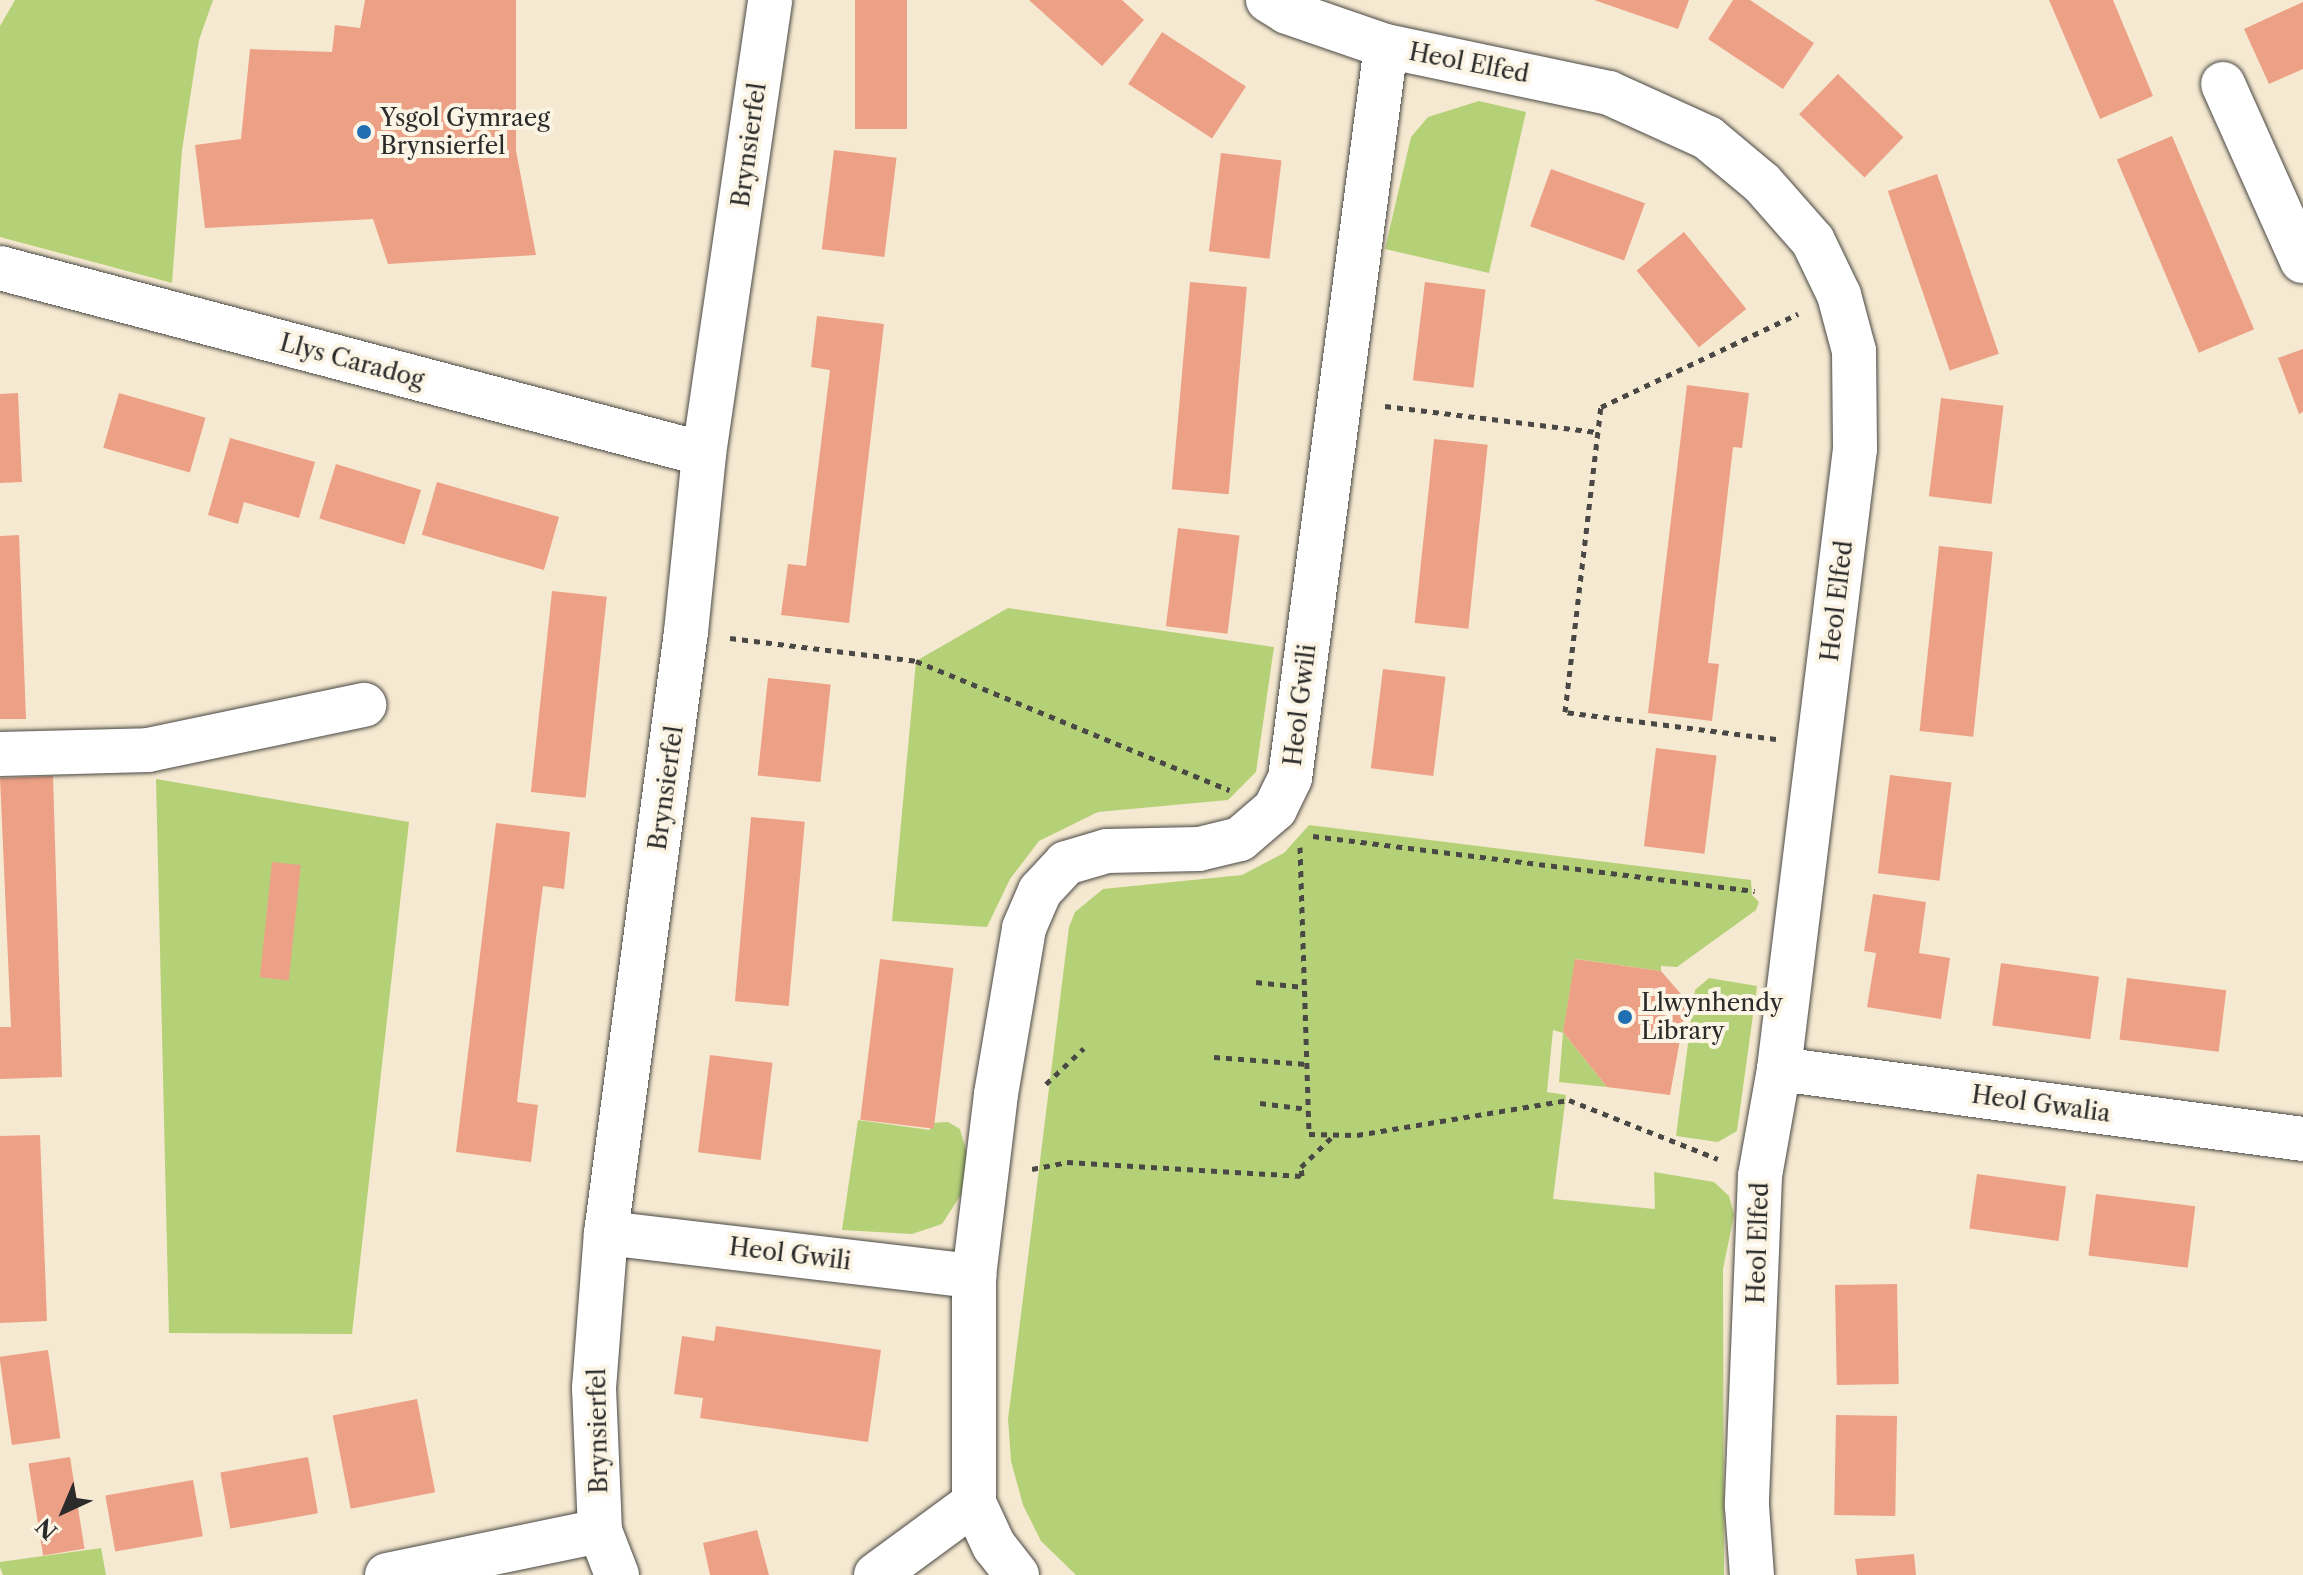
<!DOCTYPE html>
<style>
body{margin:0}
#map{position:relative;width:2303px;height:1575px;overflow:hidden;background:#f6e9d1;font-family:"Libre Caslon Text",serif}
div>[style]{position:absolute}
.green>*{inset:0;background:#b5d178}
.building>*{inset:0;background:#eca186;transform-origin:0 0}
.path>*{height:5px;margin-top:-2.5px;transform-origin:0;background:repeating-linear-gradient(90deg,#494844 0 6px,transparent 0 12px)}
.roads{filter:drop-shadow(0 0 2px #494844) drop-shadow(0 0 2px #494844)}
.minor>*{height:44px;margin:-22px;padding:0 22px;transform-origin:22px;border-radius:22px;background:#fff}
.dots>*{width:22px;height:22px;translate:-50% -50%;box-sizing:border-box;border:4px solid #fcf5e5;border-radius:50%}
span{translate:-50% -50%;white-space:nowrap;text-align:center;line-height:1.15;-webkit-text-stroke:8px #fcf5e5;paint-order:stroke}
.street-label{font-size:24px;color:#2b2b2b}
.poi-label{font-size:24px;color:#2b2b2b}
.left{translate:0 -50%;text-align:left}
.north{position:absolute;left:24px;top:1471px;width:80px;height:80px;-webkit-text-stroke:6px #fcf5e5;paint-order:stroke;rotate:224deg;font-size:22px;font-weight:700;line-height:32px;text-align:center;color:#2b2b2b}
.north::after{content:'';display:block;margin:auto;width:28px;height:36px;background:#2b2b2b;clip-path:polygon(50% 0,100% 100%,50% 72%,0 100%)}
</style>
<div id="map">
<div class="green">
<i style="clip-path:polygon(15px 0,213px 0,199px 40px,182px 150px,172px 283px,0 237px,0 26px)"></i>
<i style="clip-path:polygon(1479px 101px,1526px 112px,1489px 273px,1385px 249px,1411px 137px,1428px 117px)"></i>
<i style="clip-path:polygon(1008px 608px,1274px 647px,1256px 772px,1228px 800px,1098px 812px,1039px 841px,1010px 879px,987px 927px,892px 921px,916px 661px)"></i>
<i style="clip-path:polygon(156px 779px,409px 822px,352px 1334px,169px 1333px)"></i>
<i style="clip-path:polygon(1309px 825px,1751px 880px,1752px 895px,1759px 902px,1756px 910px,1677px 967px,1661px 966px,1661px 971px,1576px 959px,1563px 1032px,1607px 1087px,1559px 1082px,1563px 1033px,1553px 1030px,1547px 1092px,1566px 1095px,1553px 1199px,1655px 1209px,1654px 1172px,1714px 1182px,1729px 1196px,1734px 1215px,1723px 1269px,1724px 1575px,1076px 1575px,1041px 1541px,1023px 1505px,1011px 1461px,1008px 1419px,1069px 927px,1075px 912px,1103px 889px,1242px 875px,1284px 853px)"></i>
<i style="clip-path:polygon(1709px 978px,1757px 986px,1737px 1131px,1718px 1142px,1676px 1136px,1695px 990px)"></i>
<i style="clip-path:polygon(858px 1120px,930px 1130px,931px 1123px,948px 1122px,960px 1129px,969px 1161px,962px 1193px,942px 1224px,912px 1234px,842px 1230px)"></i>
<i style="clip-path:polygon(101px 1548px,106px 1575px,3px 1575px,0 1567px,0 1562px)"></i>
</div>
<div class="building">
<i style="clip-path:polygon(365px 0,516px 0,516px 151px,536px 255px,388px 264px,373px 219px,205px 228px,195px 145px,241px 139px,250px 49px,332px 52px,335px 25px,360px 28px)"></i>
<i style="left:855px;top:0;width:52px;height:129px"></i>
<i style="clip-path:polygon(1029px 0,1122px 0,1144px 20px,1102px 66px)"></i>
<i style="clip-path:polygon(1594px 0,1689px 0,1678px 29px)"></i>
<i style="clip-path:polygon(1733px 0,1750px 0,1814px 43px,1783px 89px,1708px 39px)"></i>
<i style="clip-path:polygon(2049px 0,2113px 0,2153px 96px,2100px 119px)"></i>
<i style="clip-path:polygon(2303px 2px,2303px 69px,2269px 84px,2244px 29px)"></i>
<i style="left:1162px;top:32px;width:100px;height:62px;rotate:33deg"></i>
<i style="left:1838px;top:74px;width:91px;height:56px;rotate:44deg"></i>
<i style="left:2172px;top:136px;width:210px;height:60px;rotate:67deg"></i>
<i style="left:834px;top:150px;width:63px;height:100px;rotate:7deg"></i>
<i style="left:1221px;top:153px;width:61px;height:99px;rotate:7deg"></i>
<i style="left:1551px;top:169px;width:100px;height:61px;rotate:20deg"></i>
<i style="left:1937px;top:174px;width:190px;height:52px;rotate:71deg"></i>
<i style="left:1684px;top:232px;width:99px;height:61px;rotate:51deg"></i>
<i style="left:1190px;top:282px;width:57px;height:208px;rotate:5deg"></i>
<i style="left:1425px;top:282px;width:61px;height:99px;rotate:7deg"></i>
<i style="clip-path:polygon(817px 316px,884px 324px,849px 623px,781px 615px,788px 564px,806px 566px,830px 370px,811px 367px)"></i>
<i style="clip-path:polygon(2303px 349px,2303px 412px,2299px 414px,2278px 358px)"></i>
<i style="clip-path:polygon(1687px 385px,1749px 393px,1742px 448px,1733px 447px,1708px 663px,1719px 664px,1712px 721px,1648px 713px)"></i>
<i style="clip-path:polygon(18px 393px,22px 482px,0 483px,0 394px)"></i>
<i style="left:119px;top:393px;width:90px;height:57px;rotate:16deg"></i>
<i style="left:1941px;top:398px;width:63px;height:99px;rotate:7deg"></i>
<i style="clip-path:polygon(230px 438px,315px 462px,299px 518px,244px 502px,238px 524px,208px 515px)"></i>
<i style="left:1434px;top:439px;width:54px;height:185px;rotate:6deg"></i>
<i style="left:336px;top:464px;width:89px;height:57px;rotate:17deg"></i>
<i style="left:437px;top:482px;width:127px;height:55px;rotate:16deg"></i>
<i style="left:1178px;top:528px;width:62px;height:99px;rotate:7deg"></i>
<i style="clip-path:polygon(19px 535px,26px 719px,0 719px,0 536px)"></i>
<i style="left:1939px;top:546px;width:54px;height:186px;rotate:6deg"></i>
<i style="left:552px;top:591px;width:55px;height:202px;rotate:6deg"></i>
<i style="left:1383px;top:669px;width:63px;height:100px;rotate:7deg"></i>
<i style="left:768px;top:678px;width:63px;height:98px;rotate:6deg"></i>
<i style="left:1656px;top:748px;width:61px;height:99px;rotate:7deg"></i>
<i style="left:1890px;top:775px;width:62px;height:99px;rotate:7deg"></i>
<i style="clip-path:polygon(53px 776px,62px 1077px,0 1079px,0 1027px,11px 1027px,0 778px)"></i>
<i style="left:751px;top:817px;width:54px;height:185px;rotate:5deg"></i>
<i style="clip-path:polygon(496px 823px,570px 832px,564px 889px,543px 886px,536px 938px,517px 1102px,538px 1105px,531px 1162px,456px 1152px)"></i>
<i style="left:272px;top:862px;width:29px;height:116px;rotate:6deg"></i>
<i style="clip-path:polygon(1873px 894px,1926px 902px,1919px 953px,1950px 958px,1941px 1019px,1867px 1007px,1876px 953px,1864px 951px)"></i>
<i style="left:880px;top:959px;width:74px;height:162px;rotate:7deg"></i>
<i style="clip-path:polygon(1575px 959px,1661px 971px,1687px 1001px,1670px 1095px,1607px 1087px,1563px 1032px)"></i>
<i style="left:2001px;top:963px;width:99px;height:63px;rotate:8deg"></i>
<i style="left:2127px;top:978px;width:100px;height:62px;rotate:7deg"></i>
<i style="left:710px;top:1055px;width:63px;height:98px;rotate:7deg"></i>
<i style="clip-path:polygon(40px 1135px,47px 1321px,0 1323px,0 1136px)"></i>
<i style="left:1977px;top:1174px;width:90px;height:55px;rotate:8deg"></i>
<i style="left:2096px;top:1194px;width:100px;height:62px;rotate:7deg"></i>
<i style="left:1897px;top:1284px;width:100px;height:62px;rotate:89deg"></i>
<i style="clip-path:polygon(716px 1326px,881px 1350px,868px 1442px,700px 1418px,703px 1398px,674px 1394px,682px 1336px,714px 1341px)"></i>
<i style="left:48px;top:1350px;width:89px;height:49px;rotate:82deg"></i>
<i style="left:417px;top:1399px;width:95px;height:86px;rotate:79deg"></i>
<i style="left:1836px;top:1415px;width:61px;height:100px;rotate:1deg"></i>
<i style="left:70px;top:1457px;width:93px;height:42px;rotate:81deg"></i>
<i style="left:308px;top:1457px;width:57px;height:89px;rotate:80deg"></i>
<i style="left:193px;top:1480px;width:57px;height:89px;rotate:80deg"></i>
<i style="clip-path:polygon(757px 1530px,769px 1575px,710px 1575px,703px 1543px)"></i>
<i style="clip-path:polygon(1914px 1554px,1916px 1575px,1857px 1575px,1855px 1559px)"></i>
</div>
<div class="path">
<i style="left:1385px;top:406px;width:215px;rotate:7deg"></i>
<i style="left:730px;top:638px;width:187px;rotate:7deg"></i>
<i style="left:916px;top:661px;width:339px;rotate:22.4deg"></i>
<i style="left:1776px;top:739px;width:213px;rotate:-172.7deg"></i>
<i style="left:1565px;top:712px;width:307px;rotate:-83.3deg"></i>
<i style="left:1601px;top:407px;width:218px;rotate:-25.3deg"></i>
<i style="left:1313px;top:836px;width:445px;rotate:7.1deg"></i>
<i style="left:1300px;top:847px;width:287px;rotate:88.2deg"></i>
<i style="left:1309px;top:1134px;width:48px;rotate:1.2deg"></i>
<i style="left:1357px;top:1135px;width:215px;rotate:-9.4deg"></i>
<i style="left:1569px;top:1100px;width:160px;rotate:21.6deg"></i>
<i style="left:1256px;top:982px;width:48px;rotate:5.9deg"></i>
<i style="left:1214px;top:1057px;width:93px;rotate:4.3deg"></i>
<i style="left:1046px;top:1084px;width:52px;rotate:-43.5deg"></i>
<i style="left:1260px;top:1103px;width:48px;rotate:7.1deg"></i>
<i style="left:1032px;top:1169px;width:36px;rotate:-11deg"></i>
<i style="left:1067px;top:1162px;width:235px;rotate:3.4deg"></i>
<i style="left:1302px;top:1176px;width:9px;rotate:-96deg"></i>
<i style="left:1301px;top:1167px;width:46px;rotate:-44.1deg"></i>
</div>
<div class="roads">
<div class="minor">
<i style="left:1268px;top:0;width:22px;rotate:32deg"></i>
<i style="left:1287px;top:12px;width:105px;rotate:19deg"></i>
<i style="left:1386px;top:46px;width:228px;rotate:11.9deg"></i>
<i style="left:1609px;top:93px;width:109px;rotate:24.4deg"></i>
<i style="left:1708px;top:138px;width:70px;rotate:39.8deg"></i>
<i style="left:1762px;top:183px;width:77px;rotate:48.7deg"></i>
<i style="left:1813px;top:241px;width:60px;rotate:64.3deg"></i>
<i style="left:1839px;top:295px;width:58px;rotate:75deg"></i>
<i style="left:1854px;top:351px;width:98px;rotate:89.4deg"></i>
<i style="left:1855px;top:449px;width:625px;rotate:96.99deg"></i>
<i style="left:1779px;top:1069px;width:109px;rotate:100.1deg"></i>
<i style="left:1760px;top:1176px;width:330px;rotate:92.3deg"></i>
<i style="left:1747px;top:1506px;width:69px;rotate:85.9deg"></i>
<i style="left:2223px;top:84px;width:194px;rotate:65.9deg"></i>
<i style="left:0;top:268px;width:728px;rotate:14.8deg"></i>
<i style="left:0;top:754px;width:148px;rotate:-1.5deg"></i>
<i style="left:148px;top:750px;width:221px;rotate:-11.8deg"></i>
<i style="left:1779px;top:1069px;width:529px;rotate:7.61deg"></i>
<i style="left:606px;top:1233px;width:371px;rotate:6.7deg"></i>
<i style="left:387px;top:1575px;width:217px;rotate:-11.7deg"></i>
<i style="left:617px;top:1575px;width:47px;rotate:-111.1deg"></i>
<i style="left:600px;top:1531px;width:143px;rotate:-92.4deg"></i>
<i style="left:594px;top:1388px;width:155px;rotate:-85.6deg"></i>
<i style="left:606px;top:1233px;width:606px;rotate:-82.42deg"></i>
<i style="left:686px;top:632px;width:179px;rotate:-84.2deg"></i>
<i style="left:704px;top:454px;width:459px;rotate:-81.7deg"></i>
<i style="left:876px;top:1575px;width:122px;rotate:-36.3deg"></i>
<i style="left:1017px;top:1575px;width:37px;rotate:-128deg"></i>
<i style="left:994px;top:1546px;width:47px;rotate:-114.9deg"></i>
<i style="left:974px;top:1503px;width:227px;rotate:-90deg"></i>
<i style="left:974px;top:1276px;width:183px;rotate:-83.1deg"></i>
<i style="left:996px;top:1094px;width:168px;rotate:-80.4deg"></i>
<i style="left:1024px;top:928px;width:40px;rotate:-66.6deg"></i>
<i style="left:1040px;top:891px;width:38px;rotate:-47deg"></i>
<i style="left:1066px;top:863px;width:43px;rotate:-16.3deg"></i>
<i style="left:1107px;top:851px;width:92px;rotate:-1.2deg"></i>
<i style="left:1199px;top:849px;width:42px;rotate:-13.7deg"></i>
<i style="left:1240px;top:839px;width:46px;rotate:-40.6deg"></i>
<i style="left:1275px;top:809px;width:34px;rotate:-64deg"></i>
<i style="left:1290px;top:778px;width:738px;rotate:-82.53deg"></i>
</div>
</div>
<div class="dots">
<i style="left:364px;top:132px;background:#1f6fb2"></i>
<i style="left:1625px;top:1017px;background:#1f6fb2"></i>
</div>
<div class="street-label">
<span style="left:1469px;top:63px;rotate:11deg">Heol Elfed</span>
<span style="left:749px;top:145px;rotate:-82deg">Brynsierfel</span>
<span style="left:352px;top:361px;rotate:15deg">Llys Caradog</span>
<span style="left:1837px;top:601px;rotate:-83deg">Heol Elfed</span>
<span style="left:1300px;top:705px;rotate:-83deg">Heol Gwili</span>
<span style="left:666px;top:788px;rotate:-82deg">Brynsierfel</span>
<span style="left:2041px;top:1104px;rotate:8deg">Heol Gwalia</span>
<span style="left:1758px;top:1243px;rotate:-88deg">Heol Elfed</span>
<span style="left:790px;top:1254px;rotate:7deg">Heol Gwili</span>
<span style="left:598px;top:1431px;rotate:-91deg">Brynsierfel</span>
</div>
<div class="poi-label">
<span class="left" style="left:380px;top:132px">Ysgol Gymraeg<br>Brynsierfel</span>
<span class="left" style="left:1641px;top:1017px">Llwynhendy<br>Library</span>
</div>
<div class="north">N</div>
</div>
